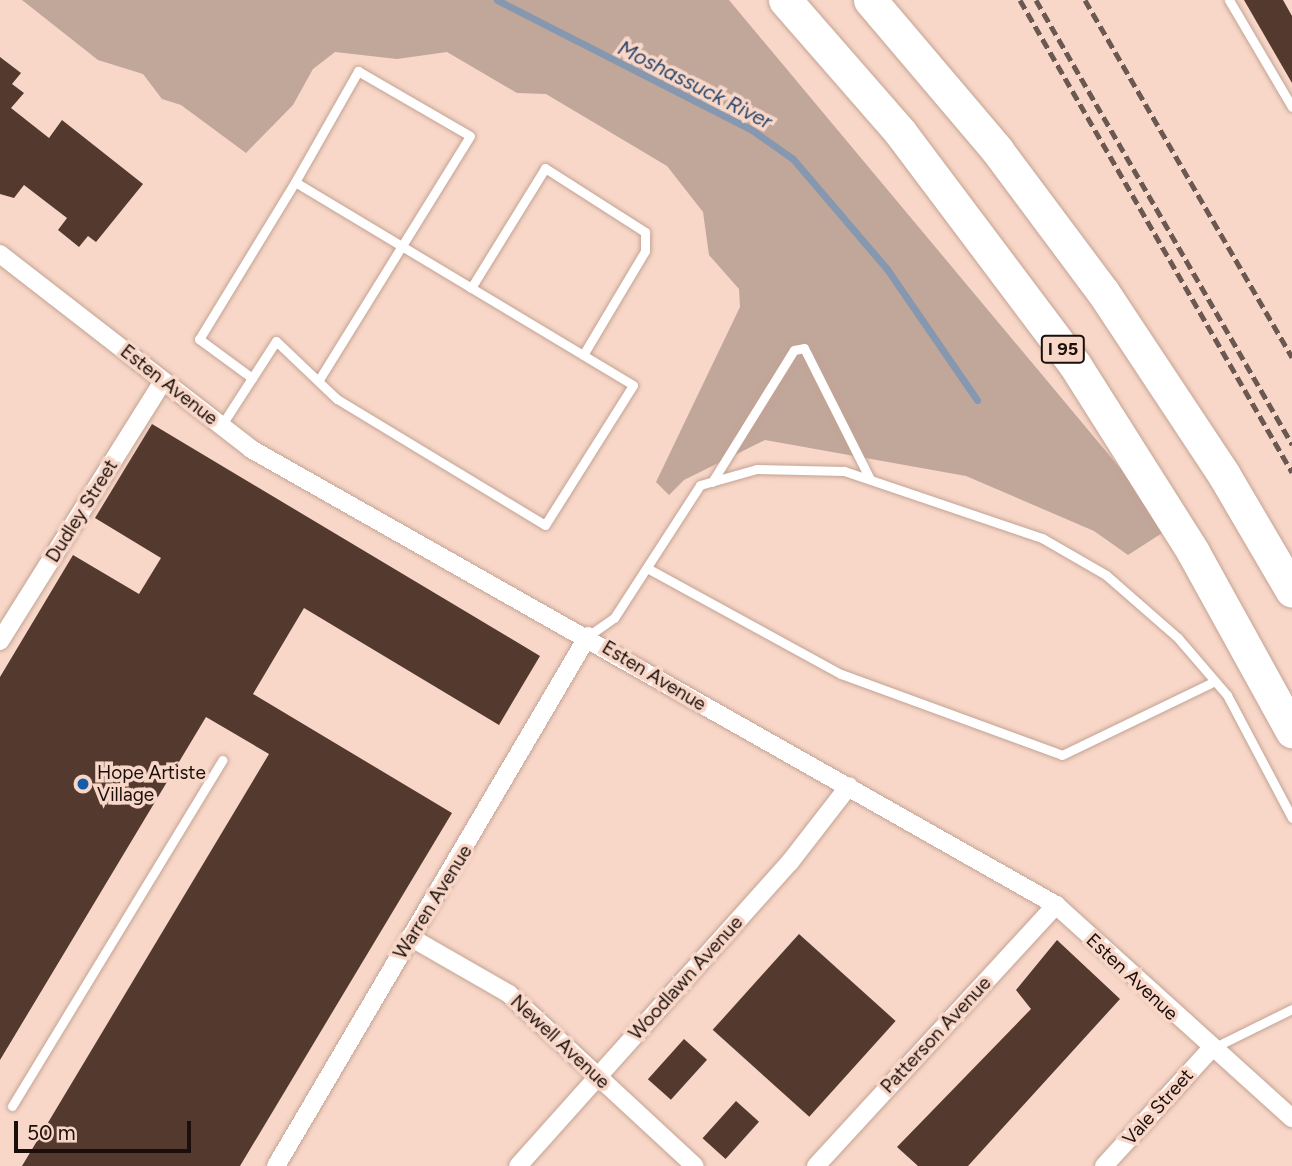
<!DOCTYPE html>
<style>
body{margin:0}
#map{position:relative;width:1292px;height:1166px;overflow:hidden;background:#f8d7c8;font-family:Figtree,sans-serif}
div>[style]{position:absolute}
.green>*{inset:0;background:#c1a69a}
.stream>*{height:7px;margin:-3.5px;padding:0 3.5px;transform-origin:3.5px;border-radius:3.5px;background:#8598b0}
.building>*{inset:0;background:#543a2e;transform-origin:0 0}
.roads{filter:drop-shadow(0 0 2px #c3a394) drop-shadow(0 0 2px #c3a394)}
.lane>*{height:9px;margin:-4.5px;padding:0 4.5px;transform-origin:4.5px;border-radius:4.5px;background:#fff}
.street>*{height:18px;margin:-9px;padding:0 9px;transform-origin:9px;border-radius:9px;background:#fff}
.highway>*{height:33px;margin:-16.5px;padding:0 16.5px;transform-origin:16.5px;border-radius:16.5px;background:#fff}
.rail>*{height:5px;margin-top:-2.5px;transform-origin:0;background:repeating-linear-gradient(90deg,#6b5850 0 10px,transparent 0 15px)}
.dots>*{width:19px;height:19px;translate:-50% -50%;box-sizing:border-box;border:4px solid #f8d7c8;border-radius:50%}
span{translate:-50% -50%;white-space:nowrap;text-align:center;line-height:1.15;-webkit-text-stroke:7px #f8d7c8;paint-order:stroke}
.shield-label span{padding:2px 5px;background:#f8d7c8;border:2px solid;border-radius:5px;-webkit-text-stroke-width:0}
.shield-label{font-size:18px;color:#1a0f0a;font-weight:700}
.street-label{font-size:19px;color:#1a0f0a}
.poi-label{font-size:19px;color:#1a0f0a}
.left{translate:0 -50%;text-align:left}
.water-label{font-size:21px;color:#2b486d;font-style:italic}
.scale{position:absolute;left:14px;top:1121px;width:177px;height:32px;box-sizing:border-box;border:4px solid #1a0f0a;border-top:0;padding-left:9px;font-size:21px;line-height:24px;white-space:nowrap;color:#1a0f0a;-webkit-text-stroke:5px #f8d7c8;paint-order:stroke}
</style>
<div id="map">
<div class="green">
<i style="clip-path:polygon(22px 0,729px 0,1170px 528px,1128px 555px,1094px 531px,966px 476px,765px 440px,684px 480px,669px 495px,656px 482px,740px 307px,739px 289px,709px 255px,703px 212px,667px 166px,546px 94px,517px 93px,447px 52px,397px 59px,335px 52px,313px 69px,293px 105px,246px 153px,181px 105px,162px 99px,143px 74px,98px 60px)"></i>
</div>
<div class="stream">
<i style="left:497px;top:0;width:286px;rotate:27deg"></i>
<i style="left:752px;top:130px;width:50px;rotate:35.3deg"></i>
<i style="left:793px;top:159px;width:145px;rotate:49.5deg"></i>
<i style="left:887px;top:269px;width:159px;rotate:55.5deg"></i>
</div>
<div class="building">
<i style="clip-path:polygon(1244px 0,1283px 0,1292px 16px,1292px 83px)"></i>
<i style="clip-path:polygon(0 57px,21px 73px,12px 84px,24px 93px,11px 108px,49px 138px,62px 120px,143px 184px,96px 242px,88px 236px,79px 247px,58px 230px,67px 218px,24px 185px,14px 198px,0 194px)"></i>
<i style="clip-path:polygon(152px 424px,540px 656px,499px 725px,304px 608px,253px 694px,452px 813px,240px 1166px,22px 1166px,269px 754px,206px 717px,0 1060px,0 677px,73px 555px,139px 594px,161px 558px,95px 518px)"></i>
<i style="left:799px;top:934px;width:130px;height:129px;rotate:42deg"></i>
<i style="clip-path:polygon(1057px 940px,1120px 999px,968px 1166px,918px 1166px,897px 1147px,1031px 1009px,1016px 990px)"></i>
<i style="left:684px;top:1039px;width:31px;height:54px;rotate:42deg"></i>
<i style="left:736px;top:1101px;width:31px;height:50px;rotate:42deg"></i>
</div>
<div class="roads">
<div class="lane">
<i style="left:1229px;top:0;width:124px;rotate:59.5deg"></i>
<i style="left:295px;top:182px;width:128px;rotate:-60.4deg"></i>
<i style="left:358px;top:71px;width:129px;rotate:30.1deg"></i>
<i style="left:470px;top:136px;width:288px;rotate:121.8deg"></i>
<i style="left:471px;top:288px;width:141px;rotate:-58.3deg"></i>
<i style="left:545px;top:168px;width:119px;rotate:32.6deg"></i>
<i style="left:645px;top:232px;width:19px;rotate:90deg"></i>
<i style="left:645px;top:251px;width:121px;rotate:120.8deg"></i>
<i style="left:221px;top:426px;width:101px;rotate:-57.1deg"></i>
<i style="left:276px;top:341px;width:84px;rotate:43.6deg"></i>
<i style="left:337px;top:399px;width:243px;rotate:31.2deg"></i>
<i style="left:545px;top:525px;width:165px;rotate:-57.8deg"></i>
<i style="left:633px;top:385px;width:394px;rotate:-149deg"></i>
<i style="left:295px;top:182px;width:184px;rotate:121.4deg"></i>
<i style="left:199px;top:339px;width:66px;rotate:36.3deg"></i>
<i style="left:712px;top:482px;width:155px;rotate:-58.2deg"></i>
<i style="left:794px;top:350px;width:10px;rotate:-11deg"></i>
<i style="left:804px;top:348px;width:147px;rotate:63.3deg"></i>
<i style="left:647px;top:568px;width:221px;rotate:28.7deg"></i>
<i style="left:841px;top:674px;width:235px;rotate:20.1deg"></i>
<i style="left:1062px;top:755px;width:165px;rotate:-25.8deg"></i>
<i style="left:588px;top:636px;width:32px;rotate:-35deg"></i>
<i style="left:614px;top:618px;width:158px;rotate:-57.1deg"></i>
<i style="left:700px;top:485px;width:59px;rotate:-15.7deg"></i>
<i style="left:757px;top:469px;width:87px;rotate:1.3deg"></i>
<i style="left:844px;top:471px;width:209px;rotate:18.7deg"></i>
<i style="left:1042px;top:538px;width:74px;rotate:30deg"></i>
<i style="left:1106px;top:575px;width:96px;rotate:41.2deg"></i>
<i style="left:1178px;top:638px;width:75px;rotate:49.3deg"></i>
<i style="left:1227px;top:695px;width:139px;rotate:62.1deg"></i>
<i style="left:1213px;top:1048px;width:88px;rotate:-26.3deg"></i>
<i style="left:12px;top:1106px;width:405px;rotate:-58.7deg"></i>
</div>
<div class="street">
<i style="left:0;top:254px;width:318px;rotate:37.8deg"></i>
<i style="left:251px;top:449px;width:925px;rotate:29.53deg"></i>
<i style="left:1056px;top:905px;width:318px;rotate:42.1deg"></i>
<i style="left:0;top:641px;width:307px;rotate:-57.9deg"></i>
<i style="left:410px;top:937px;width:114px;rotate:29.9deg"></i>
<i style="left:509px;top:994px;width:253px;rotate:42.8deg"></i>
<i style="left:276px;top:1166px;width:615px;rotate:-59.52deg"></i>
<i style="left:518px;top:1166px;width:408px;rotate:-48.2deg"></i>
<i style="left:790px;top:862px;width:96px;rotate:-52.2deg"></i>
<i style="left:816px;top:1166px;width:355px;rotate:-47.4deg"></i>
<i style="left:1104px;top:1166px;width:159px;rotate:-47.6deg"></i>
</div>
<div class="highway">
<i style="left:785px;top:0;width:175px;rotate:48.9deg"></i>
<i style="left:900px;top:132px;width:291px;rotate:53.1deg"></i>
<i style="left:1075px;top:365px;width:221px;rotate:57.7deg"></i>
<i style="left:1193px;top:552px;width:205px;rotate:61.1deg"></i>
<i style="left:870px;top:0;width:197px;rotate:49.7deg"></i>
<i style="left:997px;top:150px;width:177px;rotate:53.3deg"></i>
<i style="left:1103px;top:292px;width:219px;rotate:56.5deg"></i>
<i style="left:1224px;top:475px;width:134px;rotate:59.6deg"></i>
</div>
</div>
<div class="rail">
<i style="left:1020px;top:0;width:545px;rotate:60.05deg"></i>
<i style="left:1036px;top:0;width:513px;rotate:60.03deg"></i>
<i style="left:1085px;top:0;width:413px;rotate:59.9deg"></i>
</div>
<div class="dots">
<i style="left:83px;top:784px;background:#145cab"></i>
</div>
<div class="shield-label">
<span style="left:1063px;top:349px">I 95</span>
</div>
<div class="street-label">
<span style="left:169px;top:385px;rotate:38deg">Esten Avenue</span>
<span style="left:82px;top:511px;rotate:-58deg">Dudley Street</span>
<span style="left:654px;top:676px;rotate:31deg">Esten Avenue</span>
<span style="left:433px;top:902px;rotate:-58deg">Warren Avenue</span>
<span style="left:1132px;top:977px;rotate:43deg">Esten Avenue</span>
<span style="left:686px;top:978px;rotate:-48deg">Woodlawn Avenue</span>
<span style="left:936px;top:1035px;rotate:-47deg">Patterson Avenue</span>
<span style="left:560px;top:1042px;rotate:43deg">Newell Avenue</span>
<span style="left:1158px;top:1107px;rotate:-48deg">Vale Street</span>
</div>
<div class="poi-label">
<span class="left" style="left:97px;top:784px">Hope Artiste<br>Village</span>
</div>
<div class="water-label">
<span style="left:695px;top:85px;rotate:27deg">Moshassuck River</span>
</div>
<div class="scale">50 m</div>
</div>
